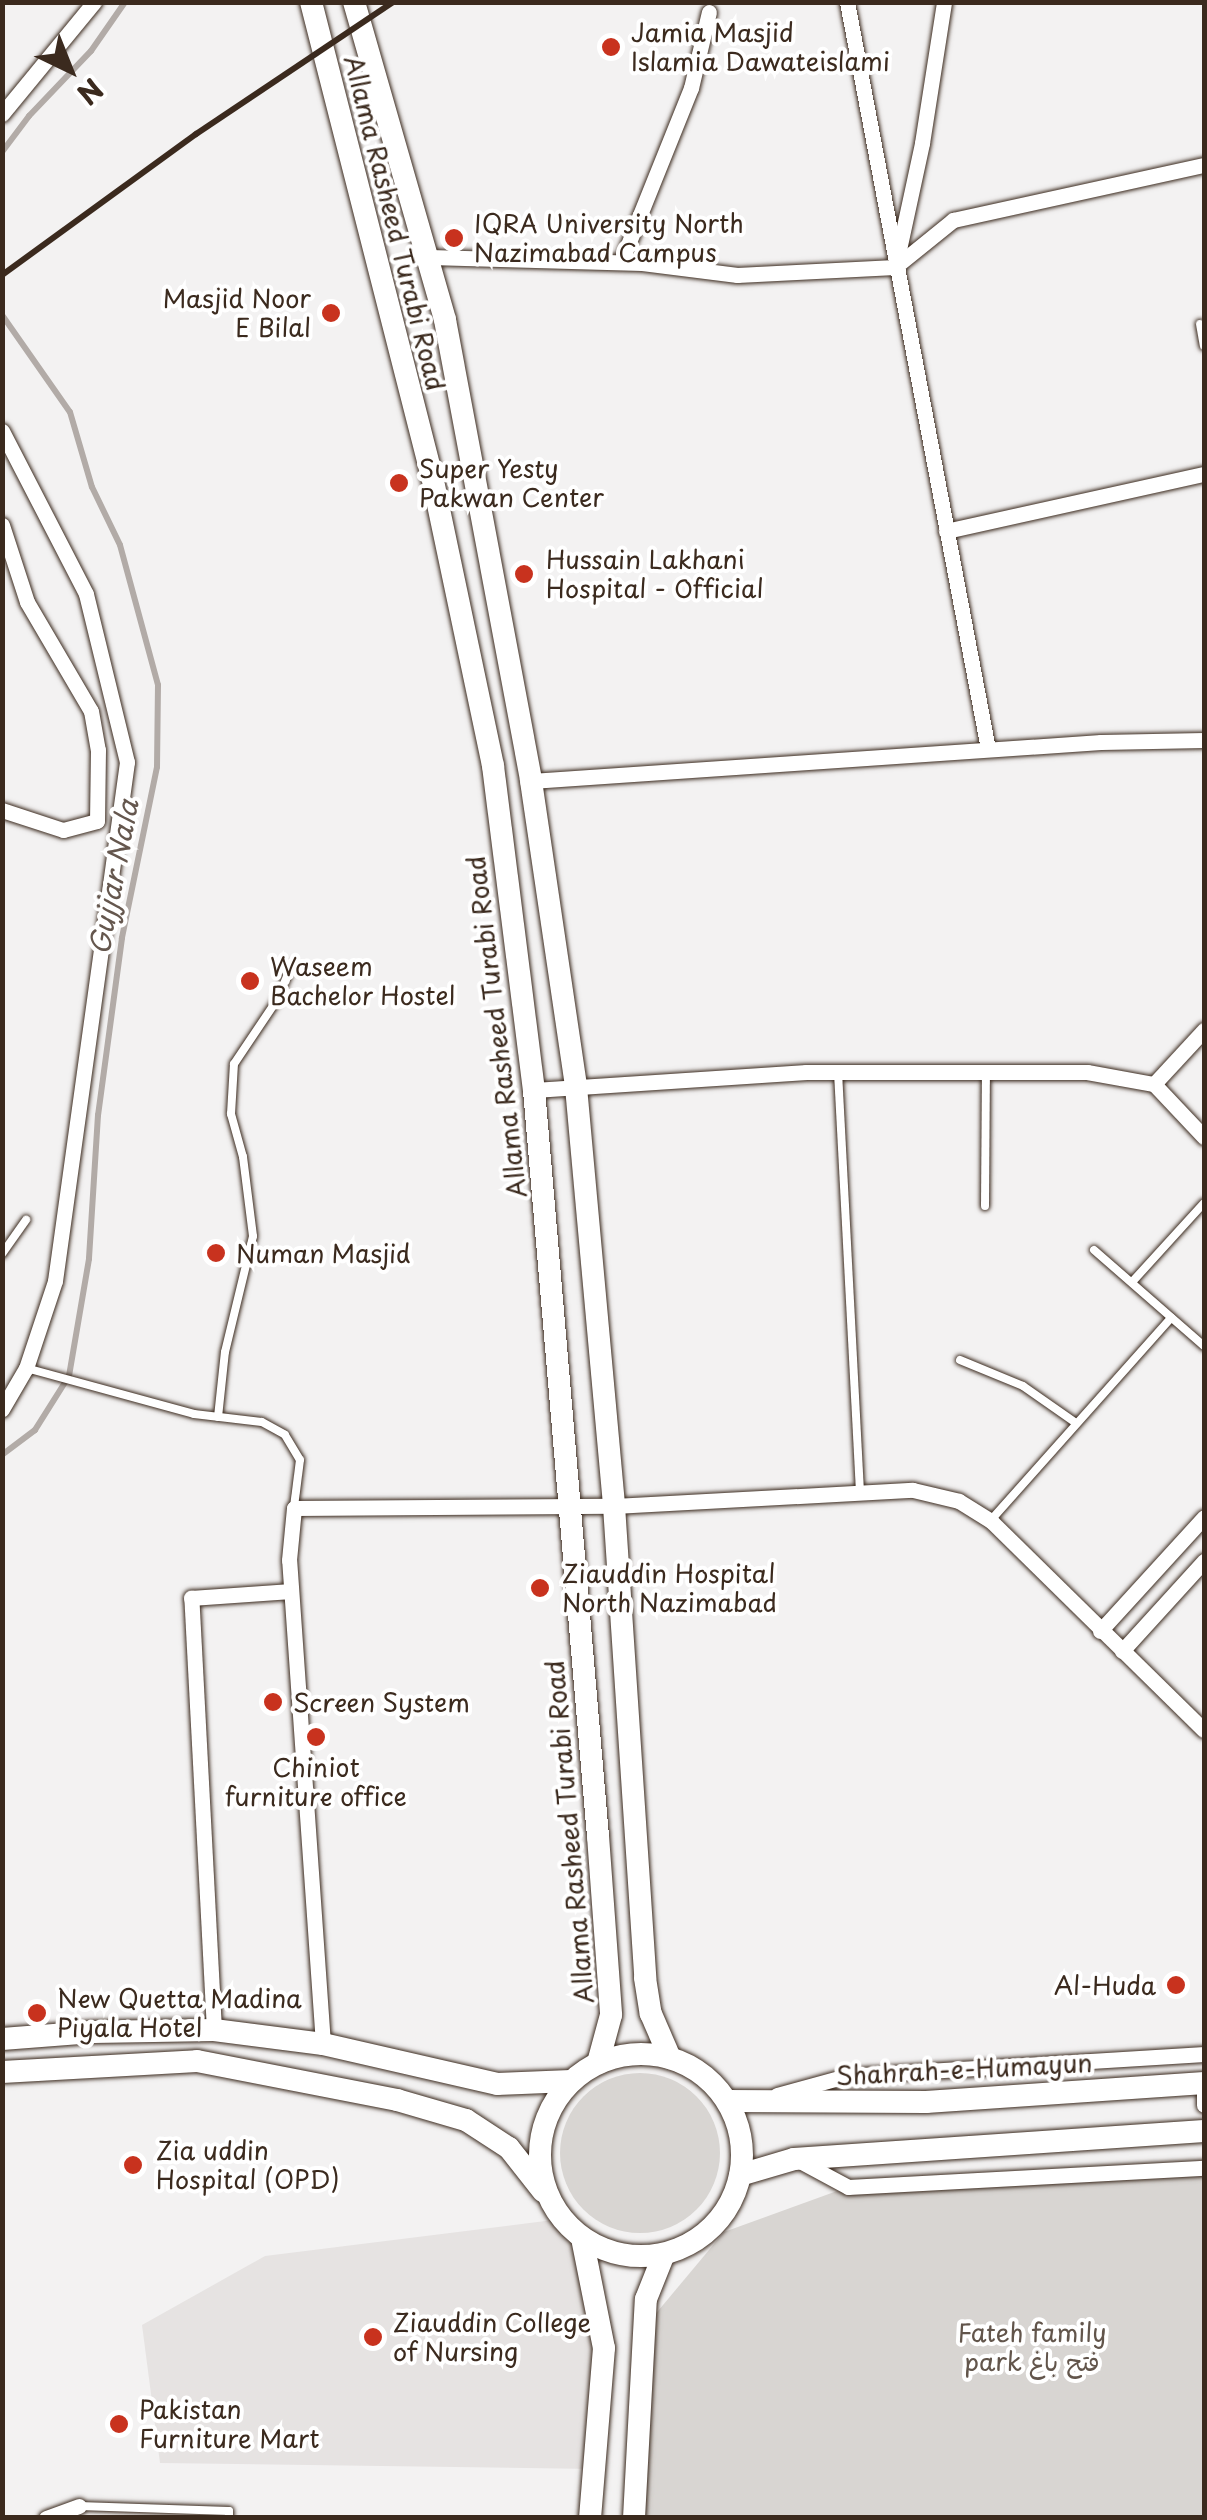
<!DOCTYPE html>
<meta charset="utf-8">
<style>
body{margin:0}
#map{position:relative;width:1207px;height:2520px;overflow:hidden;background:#f3f2f2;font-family:"Playpen Sans","Playpen Sans Arabic",sans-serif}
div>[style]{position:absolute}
.built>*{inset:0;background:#e6e3e2}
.green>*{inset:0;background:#d8d5d2}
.round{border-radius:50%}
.stream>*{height:6px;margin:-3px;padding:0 3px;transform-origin:3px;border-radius:3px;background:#b2aba7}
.roads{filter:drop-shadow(0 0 2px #3b2a1e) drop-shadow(0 0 2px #3b2a1e)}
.lane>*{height:8px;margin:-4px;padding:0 4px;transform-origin:4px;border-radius:4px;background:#fff}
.street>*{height:15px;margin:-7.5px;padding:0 7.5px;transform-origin:7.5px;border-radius:7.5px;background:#fff}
.secondary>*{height:22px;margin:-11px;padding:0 11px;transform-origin:11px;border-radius:11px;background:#fff}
.secondary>.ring{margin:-11px;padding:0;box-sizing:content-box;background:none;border:22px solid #fff;border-radius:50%}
.rail>*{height:6px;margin:-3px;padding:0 3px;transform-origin:3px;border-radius:3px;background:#3b2a1e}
.dots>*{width:28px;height:28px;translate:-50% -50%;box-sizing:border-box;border:5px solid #fff;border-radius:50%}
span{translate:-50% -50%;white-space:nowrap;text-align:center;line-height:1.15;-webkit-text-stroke:8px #fff;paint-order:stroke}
.poi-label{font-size:25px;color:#3b2a1e}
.left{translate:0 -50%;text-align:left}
.right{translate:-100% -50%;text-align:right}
.street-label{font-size:25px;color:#3b2a1e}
.park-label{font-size:25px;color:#62554b}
.water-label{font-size:28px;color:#65574e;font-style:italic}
.frame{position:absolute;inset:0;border:5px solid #3b2a1e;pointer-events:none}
.north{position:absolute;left:20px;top:20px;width:100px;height:100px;-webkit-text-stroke:8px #fff;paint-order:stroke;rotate:137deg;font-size:28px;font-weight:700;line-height:40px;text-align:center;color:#3b2a1e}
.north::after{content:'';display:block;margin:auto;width:35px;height:45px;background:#3b2a1e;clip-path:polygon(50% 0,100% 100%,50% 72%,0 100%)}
</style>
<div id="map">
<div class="built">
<i style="clip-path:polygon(561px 2219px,582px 2238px,594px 2282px,594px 2469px,160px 2463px,142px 2325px,265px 2256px)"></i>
</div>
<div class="green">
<i class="round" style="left:560px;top:2073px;width:160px;height:160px"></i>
<i style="clip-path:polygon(1204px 2168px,1204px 2517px,639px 2518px,653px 2317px,724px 2232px,848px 2187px)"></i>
</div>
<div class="stream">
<i style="left:2px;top:152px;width:45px;rotate:-53.1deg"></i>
<i style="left:29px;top:116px;width:90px;rotate:-46.4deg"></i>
<i style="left:91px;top:51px;width:60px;rotate:-55.2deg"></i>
<i style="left:2px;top:315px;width:118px;rotate:55deg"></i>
<i style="left:70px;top:412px;width:78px;rotate:73.7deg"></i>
<i style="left:92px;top:487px;width:64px;rotate:64.2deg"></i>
<i style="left:120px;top:545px;width:145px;rotate:74.8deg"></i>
<i style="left:158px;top:685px;width:82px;rotate:90.7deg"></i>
<i style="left:157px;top:767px;width:175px;rotate:101.6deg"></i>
<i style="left:122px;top:938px;width:179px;rotate:97.7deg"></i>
<i style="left:98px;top:1115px;width:144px;rotate:93.6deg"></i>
<i style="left:89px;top:1259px;width:119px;rotate:99.7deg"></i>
<i style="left:69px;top:1376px;width:64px;rotate:122.2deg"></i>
<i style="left:35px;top:1430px;width:41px;rotate:142.9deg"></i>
</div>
<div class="roads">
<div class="lane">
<i style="left:1200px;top:324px;width:22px;rotate:80deg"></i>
<i style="left:838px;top:1072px;width:420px;rotate:87deg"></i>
<i style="left:985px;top:1206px;width:135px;rotate:-89.6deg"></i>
<i style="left:1094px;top:1250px;width:146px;rotate:41.1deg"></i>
<i style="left:2px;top:1254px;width:42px;rotate:-54.8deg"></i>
<i style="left:1133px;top:1281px;width:105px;rotate:-47.7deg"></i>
<i style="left:960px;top:1360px;width:68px;rotate:22.4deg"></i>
<i style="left:1023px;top:1386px;width:65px;rotate:34.9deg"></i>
<i style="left:26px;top:1368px;width:174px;rotate:15.3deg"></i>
<i style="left:194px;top:1414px;width:68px;rotate:6.7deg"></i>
<i style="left:262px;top:1422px;width:26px;rotate:29deg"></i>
<i style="left:285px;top:1435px;width:29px;rotate:59deg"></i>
<i style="left:300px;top:1460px;width:47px;rotate:97.3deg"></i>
<i style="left:218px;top:1417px;width:65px;rotate:-83.9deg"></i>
<i style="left:225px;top:1352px;width:119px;rotate:-76.4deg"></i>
<i style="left:253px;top:1236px;width:80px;rotate:-97.2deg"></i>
<i style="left:243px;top:1157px;width:45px;rotate:-105.6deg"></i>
<i style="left:231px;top:1114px;width:50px;rotate:-86.6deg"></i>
<i style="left:234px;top:1064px;width:77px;rotate:-56.1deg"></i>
<i style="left:277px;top:1000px;width:38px;rotate:-67deg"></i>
<i style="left:991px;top:1520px;width:271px;rotate:-48.3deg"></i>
<i style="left:79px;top:2506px;width:150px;rotate:1.9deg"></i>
<i style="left:229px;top:2511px;width:7px;rotate:90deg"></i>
</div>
<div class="street">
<i style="left:847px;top:2px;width:760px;rotate:79.31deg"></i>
<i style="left:2px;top:114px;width:145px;rotate:-50.6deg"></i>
<i style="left:429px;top:257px;width:213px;rotate:1.6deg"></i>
<i style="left:642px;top:263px;width:96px;rotate:7.2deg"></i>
<i style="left:737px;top:275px;width:158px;rotate:-2.9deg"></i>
<i style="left:895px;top:267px;width:75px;rotate:-39deg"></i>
<i style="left:953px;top:220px;width:257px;rotate:-12.4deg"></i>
<i style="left:897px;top:259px;width:119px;rotate:-77.8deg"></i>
<i style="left:922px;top:143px;width:143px;rotate:-81.1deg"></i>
<i style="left:621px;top:262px;width:188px;rotate:-68.1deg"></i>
<i style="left:691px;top:88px;width:78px;rotate:-76.7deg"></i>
<i style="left:2px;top:431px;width:183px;rotate:62.7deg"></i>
<i style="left:86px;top:594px;width:173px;rotate:76.3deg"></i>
<i style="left:127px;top:762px;width:524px;rotate:97.9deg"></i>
<i style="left:55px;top:1281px;width:92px;rotate:108.4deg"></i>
<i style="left:26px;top:1368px;width:48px;rotate:120.3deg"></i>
<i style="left:2px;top:525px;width:81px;rotate:72deg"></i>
<i style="left:27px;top:602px;width:126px;rotate:59.6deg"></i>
<i style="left:91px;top:711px;width:40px;rotate:80deg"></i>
<i style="left:98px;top:750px;width:71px;rotate:90.8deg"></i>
<i style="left:97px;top:821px;width:35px;rotate:165deg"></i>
<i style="left:63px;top:830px;width:64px;rotate:-161.8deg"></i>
<i style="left:946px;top:531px;width:264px;rotate:-12.5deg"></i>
<i style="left:531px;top:781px;width:571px;rotate:-3.91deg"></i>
<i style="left:1101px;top:742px;width:103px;rotate:-1.1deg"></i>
<i style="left:1154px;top:1084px;width:74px;rotate:-47.2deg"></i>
<i style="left:534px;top:1090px;width:273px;rotate:-3.8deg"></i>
<i style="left:806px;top:1072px;width:281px"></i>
<i style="left:1087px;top:1072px;width:68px;rotate:10.2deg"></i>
<i style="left:1154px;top:1084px;width:73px;rotate:46.7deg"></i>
<i style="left:1100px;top:1631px;width:154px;rotate:-47.6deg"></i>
<i style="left:1122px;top:1651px;width:122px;rotate:-47.7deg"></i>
<i style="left:214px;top:2030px;width:433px;rotate:-93deg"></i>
<i style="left:191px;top:1598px;width:100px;rotate:-4deg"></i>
<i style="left:323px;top:2044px;width:485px;rotate:-94deg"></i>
<i style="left:289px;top:1560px;width:52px;rotate:-84.5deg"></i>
<i style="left:294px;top:1508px;width:320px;rotate:-0.4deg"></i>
<i style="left:614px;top:1506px;width:299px;rotate:-3.1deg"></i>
<i style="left:913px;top:1490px;width:47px;rotate:13.4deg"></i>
<i style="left:959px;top:1501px;width:38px;rotate:32deg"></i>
<i style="left:991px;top:1521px;width:298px;rotate:44.5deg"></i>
<i style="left:1204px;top:2083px;width:22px;rotate:90deg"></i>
<i style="left:777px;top:2095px;width:72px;rotate:-15.4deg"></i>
<i style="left:846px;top:2076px;width:359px;rotate:-3.5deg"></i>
<i style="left:796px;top:2159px;width:59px;rotate:28.3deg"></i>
<i style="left:848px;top:2187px;width:357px;rotate:-3.1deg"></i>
<i style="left:46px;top:2518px;width:35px;rotate:-20deg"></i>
</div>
<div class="secondary">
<i style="left:311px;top:2px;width:489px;rotate:75.7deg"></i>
<i style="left:432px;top:476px;width:296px;rotate:78.1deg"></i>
<i style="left:493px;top:766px;width:327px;rotate:82.8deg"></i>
<i style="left:534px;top:1090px;width:749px;rotate:85.1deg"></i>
<i style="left:598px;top:1836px;width:179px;rotate:85.8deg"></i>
<i style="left:611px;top:2015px;width:50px;rotate:105.2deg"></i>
<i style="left:354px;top:2px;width:331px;rotate:74deg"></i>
<i style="left:445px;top:320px;width:469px;rotate:79.4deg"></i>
<i style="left:531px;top:781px;width:309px;rotate:81.6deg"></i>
<i style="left:576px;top:1087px;width:421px;rotate:84.8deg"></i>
<i style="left:614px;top:1506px;width:473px;rotate:86.2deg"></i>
<i style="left:645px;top:1978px;width:36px;rotate:81deg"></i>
<i style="left:651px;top:2014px;width:48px;rotate:66.6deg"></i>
<i style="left:2px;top:2039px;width:91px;rotate:-4.4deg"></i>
<i style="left:93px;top:2032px;width:121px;rotate:-0.9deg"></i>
<i style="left:214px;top:2030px;width:110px;rotate:7.3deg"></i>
<i style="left:323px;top:2044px;width:179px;rotate:12.9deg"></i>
<i style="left:497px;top:2084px;width:74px;rotate:-2.3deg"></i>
<i class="ring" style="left:540px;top:2054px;width:180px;height:180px"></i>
<i style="left:2px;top:2072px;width:195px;rotate:-3.2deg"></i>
<i style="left:197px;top:2061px;width:204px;rotate:11deg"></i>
<i style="left:397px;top:2100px;width:72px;rotate:16.2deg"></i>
<i style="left:466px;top:2120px;width:51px;rotate:33.1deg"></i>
<i style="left:509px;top:2148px;width:55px;rotate:51.7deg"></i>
<i style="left:727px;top:2101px;width:199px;rotate:0.3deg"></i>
<i style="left:926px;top:2102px;width:279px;rotate:-3.9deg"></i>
<i style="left:740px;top:2175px;width:56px;rotate:-16.5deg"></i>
<i style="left:794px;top:2159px;width:411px;rotate:-3.9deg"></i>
<i style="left:582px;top:2238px;width:112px;rotate:78.7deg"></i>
<i style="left:604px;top:2348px;width:171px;rotate:94.7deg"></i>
<i style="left:634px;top:2518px;width:219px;rotate:-86.9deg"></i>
<i style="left:646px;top:2299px;width:48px;rotate:-68.2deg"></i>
</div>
</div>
<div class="rail">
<i style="left:2px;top:275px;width:240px;rotate:-36deg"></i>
<i style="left:196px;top:134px;width:237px;rotate:-33.8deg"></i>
</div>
<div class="dots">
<i style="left:611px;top:47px;background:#c8321e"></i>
<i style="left:454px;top:238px;background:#c8321e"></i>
<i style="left:331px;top:313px;background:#c8321e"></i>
<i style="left:399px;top:483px;background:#c8321e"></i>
<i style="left:524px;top:574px;background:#c8321e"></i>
<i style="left:250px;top:981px;background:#c8321e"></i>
<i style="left:216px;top:1253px;background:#c8321e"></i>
<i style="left:540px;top:1588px;background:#c8321e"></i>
<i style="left:273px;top:1702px;background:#c8321e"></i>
<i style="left:316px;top:1737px;background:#c8321e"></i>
<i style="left:1176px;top:1985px;background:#c8321e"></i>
<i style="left:37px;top:2013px;background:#c8321e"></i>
<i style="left:133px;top:2165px;background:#c8321e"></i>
<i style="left:373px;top:2337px;background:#c8321e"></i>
<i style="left:119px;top:2424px;background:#c8321e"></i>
</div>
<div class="poi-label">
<span class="left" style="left:631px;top:47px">Jamia Masjid<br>Islamia Dawateislami</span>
<span class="left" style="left:474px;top:238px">IQRA University North<br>Nazimabad Campus</span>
<span class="right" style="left:311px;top:313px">Masjid Noor<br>E Bilal</span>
<span class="left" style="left:419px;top:483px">Super Yesty<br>Pakwan Center</span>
<span class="left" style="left:546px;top:574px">Hussain Lakhani<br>Hospital - Official</span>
<span class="left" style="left:270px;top:981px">Waseem<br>Bachelor Hostel</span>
<span class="left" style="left:236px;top:1253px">Numan Masjid</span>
<span class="left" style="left:562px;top:1588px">Ziauddin Hospital<br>North Nazimabad</span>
<span class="left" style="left:293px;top:1702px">Screen System</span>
<span style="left:316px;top:1782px">Chiniot<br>furniture office</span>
<span class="right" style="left:1156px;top:1985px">Al-Huda</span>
<span class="left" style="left:57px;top:2013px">New Quetta Madina<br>Piyala Hotel</span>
<span class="left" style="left:156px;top:2165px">Zia uddin<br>Hospital (OPD)</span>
<span class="left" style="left:393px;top:2337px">Ziauddin College<br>of Nursing</span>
<span class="left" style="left:139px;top:2424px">Pakistan<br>Furniture Mart</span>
</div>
<div class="street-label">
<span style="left:395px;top:223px;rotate:76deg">Allama Rasheed Turabi Road</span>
<span style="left:496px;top:1027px;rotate:-97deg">Allama Rasheed Turabi Road</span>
<span style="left:569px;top:1832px;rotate:-95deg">Allama Rasheed Turabi Road</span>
<span style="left:964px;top:2069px;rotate:-3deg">Shahrah-e-Humayun</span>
</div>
<div class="park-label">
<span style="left:1032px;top:2347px">Fateh family<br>park فتح باغ</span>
</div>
<div class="water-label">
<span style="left:113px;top:877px;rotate:-79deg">Gujjar Nala</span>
</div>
<div class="frame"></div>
<div class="north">N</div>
</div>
